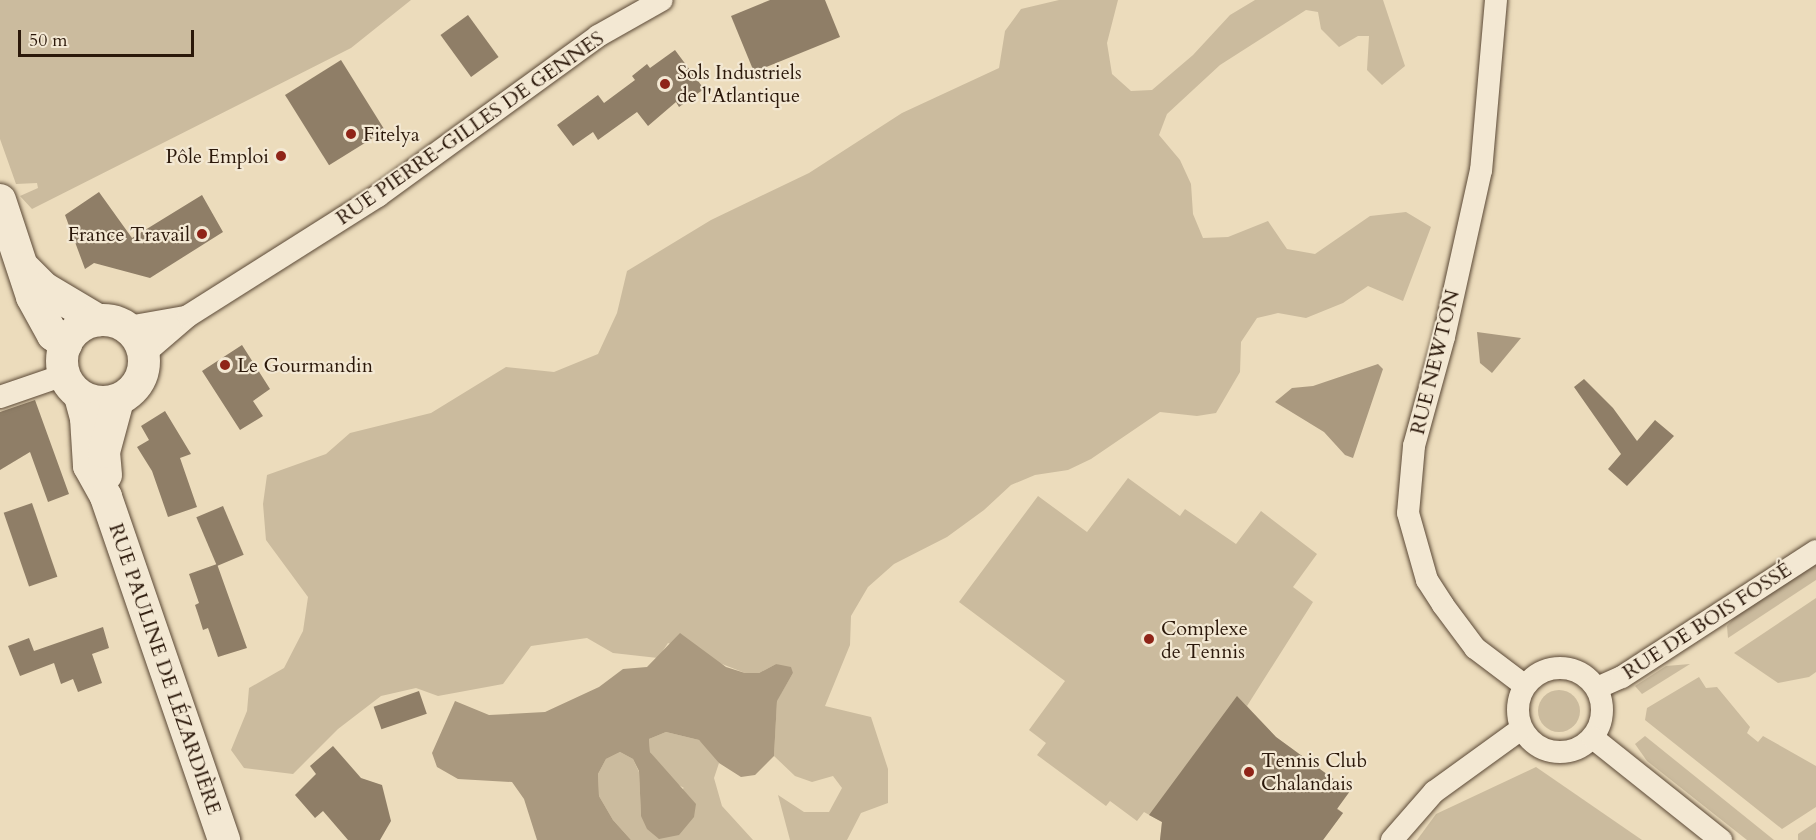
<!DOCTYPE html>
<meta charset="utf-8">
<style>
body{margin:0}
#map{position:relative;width:1816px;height:840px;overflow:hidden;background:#ecdcbc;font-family:Cardo,serif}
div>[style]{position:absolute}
.green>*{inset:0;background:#cbbb9e}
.round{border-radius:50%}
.water>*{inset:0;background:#aa997f}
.building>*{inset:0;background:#8f7e67;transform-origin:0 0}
.roads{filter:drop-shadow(0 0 2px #5b4936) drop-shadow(0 0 2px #5b4936)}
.minor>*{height:22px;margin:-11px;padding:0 11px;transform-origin:11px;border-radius:11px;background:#f3e8d3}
.minor>.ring{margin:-11px;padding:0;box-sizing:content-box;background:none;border:22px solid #f3e8d3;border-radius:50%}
.secondary>*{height:32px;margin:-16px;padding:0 16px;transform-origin:16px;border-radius:16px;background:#f3e8d3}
.secondary>.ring{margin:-16px;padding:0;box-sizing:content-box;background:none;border:32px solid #f3e8d3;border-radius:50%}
.dots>*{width:16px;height:16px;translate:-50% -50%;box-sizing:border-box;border:3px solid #f3e8d3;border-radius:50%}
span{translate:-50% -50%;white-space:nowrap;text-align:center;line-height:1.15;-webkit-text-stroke:4.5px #f3e8d3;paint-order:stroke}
.poi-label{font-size:20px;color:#2b180a}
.left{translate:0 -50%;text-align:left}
.right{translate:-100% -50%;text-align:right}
.street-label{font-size:20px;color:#2b180a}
.scale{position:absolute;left:18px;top:30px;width:176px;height:27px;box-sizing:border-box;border:3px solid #2b180a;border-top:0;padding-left:8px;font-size:18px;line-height:21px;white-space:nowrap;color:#2b180a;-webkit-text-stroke:4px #f3e8d3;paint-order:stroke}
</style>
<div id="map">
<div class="green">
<i style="clip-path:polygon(0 0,411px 0,351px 48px,32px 209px,20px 196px,38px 188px,37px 183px,16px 184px,0 139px)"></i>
<i style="clip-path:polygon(1059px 0,1118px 0,1107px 43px,1112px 74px,1131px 91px,1152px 90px,1193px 55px,1230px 15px,1255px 0,1383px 0,1405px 66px,1382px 85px,1367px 70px,1369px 36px,1358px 36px,1339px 47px,1321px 29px,1318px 12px,1306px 10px,1220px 65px,1167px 114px,1159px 135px,1180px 160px,1191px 184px,1193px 214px,1203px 238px,1228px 237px,1268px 221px,1287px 249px,1315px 254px,1370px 216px,1406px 212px,1431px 227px,1403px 301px,1368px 286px,1343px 303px,1306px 318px,1278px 313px,1257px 318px,1241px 342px,1240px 372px,1216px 413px,1197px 416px,1160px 412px,1091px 459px,1068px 470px,1035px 475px,1011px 485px,984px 510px,947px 537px,894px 564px,868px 587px,851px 616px,850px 645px,825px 706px,871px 717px,888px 769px,888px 803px,861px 813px,847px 840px,790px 840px,778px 795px,804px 812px,829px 812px,842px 788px,833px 776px,812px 782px,795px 776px,774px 756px,777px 700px,793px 673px,776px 664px,759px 673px,745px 673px,668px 643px,658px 658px,613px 653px,587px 638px,531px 646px,503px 684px,438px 696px,416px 688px,381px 696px,338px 729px,293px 774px,244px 768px,231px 750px,247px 711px,249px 688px,284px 668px,303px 631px,308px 597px,266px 540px,263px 504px,267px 475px,326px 454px,350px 433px,431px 413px,506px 367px,554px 372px,598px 354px,617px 313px,627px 271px,711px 220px,809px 173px,902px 113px,999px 68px,1005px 31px,1021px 9px)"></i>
<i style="clip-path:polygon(1128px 478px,1180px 516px,1185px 509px,1236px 544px,1261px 511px,1317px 554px,1293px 587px,1313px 602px,1247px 706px,1276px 737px,1350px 791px,1337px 808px,1343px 813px,1323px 840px,1160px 840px,1162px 822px,1144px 812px,1137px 821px,1110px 801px,1106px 806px,1037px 755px,1046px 743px,1029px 730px,1065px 681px,959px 602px,1038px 496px,1087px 532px)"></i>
<i style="clip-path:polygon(1816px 563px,1816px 580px,1728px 638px,1727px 626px,1735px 617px)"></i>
<i style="clip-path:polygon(1816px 598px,1816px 672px,1809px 677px,1778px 683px,1734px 653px)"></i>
<i style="clip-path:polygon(1690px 664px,1642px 694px,1635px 686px,1666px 666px)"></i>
<i style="clip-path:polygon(1699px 677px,1706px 688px,1717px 687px,1750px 727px,1747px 733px,1758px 742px,1763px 736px,1816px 766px,1816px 807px,1782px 829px,1645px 720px,1647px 708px)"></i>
<i class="round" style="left:1538px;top:690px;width:42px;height:42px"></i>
<i style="clip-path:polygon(666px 732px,699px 740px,712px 751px,719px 763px,714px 778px,722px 806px,753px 840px,631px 840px,613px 820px,599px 796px,598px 774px,606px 759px,620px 752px,633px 759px,639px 772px,641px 816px,684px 788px,673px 782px,650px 752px,649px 739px)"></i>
<i style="clip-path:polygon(1645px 736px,1774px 840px,1747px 840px,1647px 761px,1635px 744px)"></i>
<i style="clip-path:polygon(1536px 767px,1642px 840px,1417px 840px,1436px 814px)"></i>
<i style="clip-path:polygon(1816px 822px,1816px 840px,1798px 840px,1798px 834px)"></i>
</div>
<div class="water">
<i style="clip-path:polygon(1477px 332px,1521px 338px,1492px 373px,1480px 363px)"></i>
<i style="clip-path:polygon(1378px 364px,1383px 369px,1353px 458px,1345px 455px,1324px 432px,1275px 402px,1292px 388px,1313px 386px)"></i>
<i style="clip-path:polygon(680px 633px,726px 667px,745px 673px,759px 673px,776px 664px,791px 667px,793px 673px,777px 701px,774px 756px,755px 775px,741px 777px,719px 763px,699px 740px,666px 732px,649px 739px,650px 752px,696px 804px,694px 817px,679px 835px,659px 839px,647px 829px,641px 816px,639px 771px,633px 759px,620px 752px,606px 759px,598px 774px,599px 796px,613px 820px,631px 840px,537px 840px,524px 799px,512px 782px,458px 779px,437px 767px,432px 753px,455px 701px,489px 715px,545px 712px,599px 687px,623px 669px,647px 667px)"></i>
</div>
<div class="building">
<i style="clip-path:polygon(770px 0,825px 0,840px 37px,754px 72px,731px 16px)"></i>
<i style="left:468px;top:15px;width:52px;height:34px;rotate:54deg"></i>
<i style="clip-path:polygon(675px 50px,704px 89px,679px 107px,676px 102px,648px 126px,637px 112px,598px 140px,593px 132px,573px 146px,557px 125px,598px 95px,604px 103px,635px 80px,632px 76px,647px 64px,650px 68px)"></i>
<i style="left:341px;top:60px;width:83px;height:66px;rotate:58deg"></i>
<i style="clip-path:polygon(99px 192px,132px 238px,202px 195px,223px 232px,150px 278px,94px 263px,85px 269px,65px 215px)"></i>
<i style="clip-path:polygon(242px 345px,270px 389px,253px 401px,263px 416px,240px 430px,202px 371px)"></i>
<i style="clip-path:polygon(1584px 379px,1613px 408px,1637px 441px,1655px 420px,1674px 436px,1627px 486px,1608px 469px,1621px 454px,1574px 387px)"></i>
<i style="clip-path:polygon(35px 400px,69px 494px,48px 502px,30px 452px,0 470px,0 412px)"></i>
<i style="clip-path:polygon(165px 411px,191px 454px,180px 458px,197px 507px,168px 517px,152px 471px,137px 447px,149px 440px,141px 426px)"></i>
<i style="left:32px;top:503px;width:78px;height:30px;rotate:71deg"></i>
<i style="left:223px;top:506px;width:53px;height:29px;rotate:67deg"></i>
<i style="clip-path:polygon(217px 564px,247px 648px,218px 657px,208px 628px,203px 630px,199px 617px,195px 605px,199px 603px,189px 574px)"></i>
<i style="clip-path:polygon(103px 627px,109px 648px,92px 654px,102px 683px,78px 692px,73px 679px,61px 684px,54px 663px,20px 676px,8px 646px,29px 638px,34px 651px)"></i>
<i style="left:419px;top:691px;width:24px;height:48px;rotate:71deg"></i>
<i style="clip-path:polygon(1237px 696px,1276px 737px,1350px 791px,1337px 809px,1343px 813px,1323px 840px,1160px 840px,1162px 822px,1149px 815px)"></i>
<i style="clip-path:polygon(333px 746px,361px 778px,382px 785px,391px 821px,380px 840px,348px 840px,323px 811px,315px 818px,295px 795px,316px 774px,310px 766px)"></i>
</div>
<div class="roads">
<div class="minor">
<i style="left:1496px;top:0;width:171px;rotate:95deg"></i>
<i style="left:1481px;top:170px;width:171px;rotate:102.5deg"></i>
<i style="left:1444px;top:337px;width:113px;rotate:105.4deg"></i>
<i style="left:1414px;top:446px;width:67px;rotate:95.1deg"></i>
<i style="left:1408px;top:513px;width:70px;rotate:74.2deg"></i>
<i style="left:1427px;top:580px;width:30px;rotate:57deg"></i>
<i style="left:1443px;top:605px;width:54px;rotate:53.3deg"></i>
<i style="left:1475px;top:648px;width:61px;rotate:37.1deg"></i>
<i style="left:128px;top:327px;width:59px;rotate:-9.8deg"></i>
<i style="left:144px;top:354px;width:58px;rotate:-40.8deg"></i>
<i style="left:188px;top:316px;width:225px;rotate:-32.3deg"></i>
<i style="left:378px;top:196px;width:272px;rotate:-36deg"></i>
<i style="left:598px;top:36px;width:73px;rotate:-29.4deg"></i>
<i style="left:0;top:397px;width:68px;rotate:-19deg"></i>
<i class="ring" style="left:1518px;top:668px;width:62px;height:62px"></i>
<i style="left:1597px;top:688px;width:27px;rotate:-24deg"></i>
<i style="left:1622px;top:677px;width:231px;rotate:-33deg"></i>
<i style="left:1593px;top:738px;width:164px;rotate:38.6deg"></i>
<i style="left:1392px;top:840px;width:64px;rotate:-48.8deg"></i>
<i style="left:1434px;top:792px;width:107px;rotate:-35.9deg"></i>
</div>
<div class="secondary">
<i style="left:0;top:200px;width:102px;rotate:71.7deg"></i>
<i style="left:32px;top:297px;width:43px;rotate:61.1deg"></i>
<i style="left:53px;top:335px;width:16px;rotate:35deg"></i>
<i style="left:24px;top:268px;width:28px;rotate:45deg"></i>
<i style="left:44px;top:288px;width:63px;rotate:30.7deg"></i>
<i class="ring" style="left:62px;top:320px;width:50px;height:50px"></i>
<i style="left:80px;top:396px;width:23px;rotate:75deg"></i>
<i style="left:86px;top:418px;width:48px;rotate:86.4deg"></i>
<i style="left:89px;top:466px;width:35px;rotate:61deg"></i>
<i style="left:106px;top:497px;width:363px;rotate:71deg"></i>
<i style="left:106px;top:475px;width:23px;rotate:-95deg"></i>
<i style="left:104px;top:452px;width:54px;rotate:-74.9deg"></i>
</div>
</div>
<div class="dots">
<i style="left:665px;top:84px;background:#8f2418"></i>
<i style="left:351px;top:134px;background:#8f2418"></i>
<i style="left:281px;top:156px;background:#8f2418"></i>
<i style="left:202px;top:234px;background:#8f2418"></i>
<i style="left:225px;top:365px;background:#8f2418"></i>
<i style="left:1149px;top:639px;background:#8f2418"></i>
<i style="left:1249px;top:772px;background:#8f2418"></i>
</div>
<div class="poi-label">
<span class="left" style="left:677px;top:84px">Sols Industriels<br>de l'Atlantique</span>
<span class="left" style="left:363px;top:134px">Fitelya</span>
<span class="right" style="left:269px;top:156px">Pôle Emploi</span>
<span class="right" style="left:190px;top:234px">France Travail</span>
<span class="left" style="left:237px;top:365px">Le Gourmandin</span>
<span class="left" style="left:1161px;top:640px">Complexe<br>de Tennis</span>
<span class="left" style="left:1261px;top:772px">Tennis Club<br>Chalandais</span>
</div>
<div class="street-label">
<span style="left:470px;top:128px;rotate:-35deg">RUE PIERRE-GILLES DE GENNES</span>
<span style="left:1435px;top:362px;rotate:-76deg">RUE NEWTON</span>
<span style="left:1707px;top:621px;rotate:-33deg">RUE DE BOIS FOSSÉ</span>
<span style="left:165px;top:669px;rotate:71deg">RUE PAULINE DE LÉZARDIÈRE</span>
</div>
<div class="scale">50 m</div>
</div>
